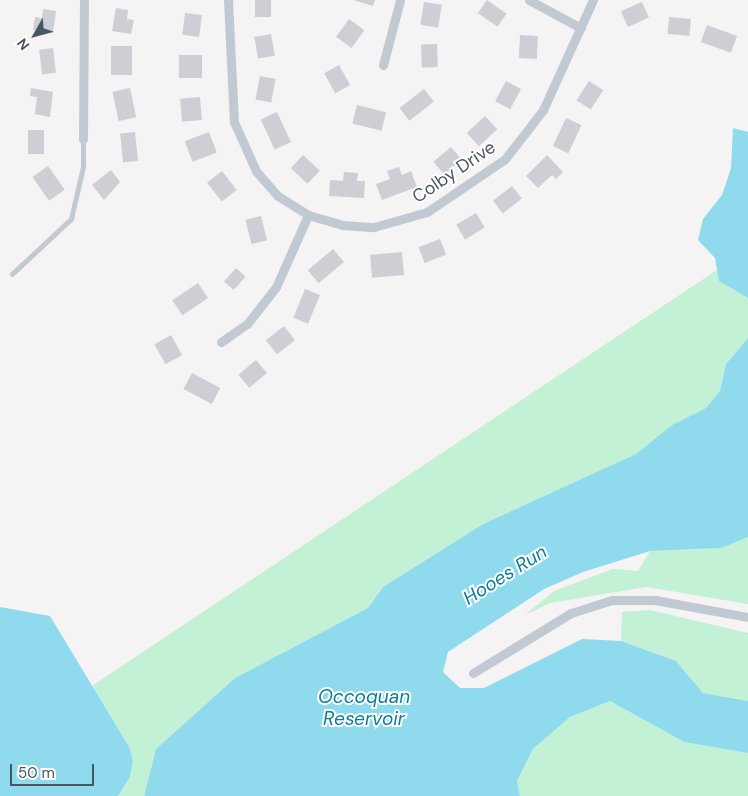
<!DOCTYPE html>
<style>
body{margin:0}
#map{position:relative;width:748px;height:796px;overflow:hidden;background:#f5f3f3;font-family:"DM Sans",sans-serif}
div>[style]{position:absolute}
.green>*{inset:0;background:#c3f1d5}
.water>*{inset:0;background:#90daee}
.building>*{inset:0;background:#cdcfd5;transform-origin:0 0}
.lane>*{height:4.5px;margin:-2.25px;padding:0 2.25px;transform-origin:2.25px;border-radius:2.25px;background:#c1cad2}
.street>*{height:9px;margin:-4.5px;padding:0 4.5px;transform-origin:4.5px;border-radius:4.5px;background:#c1cad2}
span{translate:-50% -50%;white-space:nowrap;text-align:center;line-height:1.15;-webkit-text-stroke:4px #fff;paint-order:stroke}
.street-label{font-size:18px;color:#4a5661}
.water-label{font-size:19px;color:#0c7c9b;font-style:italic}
.north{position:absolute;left:10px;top:10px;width:50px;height:50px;-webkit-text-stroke:4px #fff;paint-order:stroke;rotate:232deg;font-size:14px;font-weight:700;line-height:20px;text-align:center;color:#4a5661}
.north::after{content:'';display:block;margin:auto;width:18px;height:22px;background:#4a5661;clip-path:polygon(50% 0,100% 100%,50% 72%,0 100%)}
.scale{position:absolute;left:10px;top:764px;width:84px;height:22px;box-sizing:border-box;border:2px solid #4a5661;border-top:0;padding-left:6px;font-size:15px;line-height:18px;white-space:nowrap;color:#4a5661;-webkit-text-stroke:4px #fff;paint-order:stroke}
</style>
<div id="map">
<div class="green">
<i style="clip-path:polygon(717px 270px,719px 281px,748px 298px,748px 338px,726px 364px,720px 391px,706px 408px,672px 425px,636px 454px,483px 524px,383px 587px,368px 608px,235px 678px,156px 749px,144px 796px,118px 796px,130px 777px,133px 761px,92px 686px)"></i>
<i style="clip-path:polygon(748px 537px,748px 604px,647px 587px,550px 603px,525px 615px,554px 591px,613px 569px,638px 571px,650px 551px,708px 549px)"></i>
<i style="clip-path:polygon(650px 610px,748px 633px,748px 701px,703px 693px,676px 661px,621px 641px,622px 612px)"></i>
<i style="clip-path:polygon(610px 701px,684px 742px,748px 753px,748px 796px,520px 796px,517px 781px,533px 749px,570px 717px)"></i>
</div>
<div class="water">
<i style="clip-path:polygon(733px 128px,748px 132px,748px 298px,719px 281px,715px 258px,698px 240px,703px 219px,722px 195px,731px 168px)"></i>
<i style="clip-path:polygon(748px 338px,748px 537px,721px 548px,650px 551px,583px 572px,544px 589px,448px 652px,443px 672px,460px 688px,484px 688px,582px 639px,621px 641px,676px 661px,703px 693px,748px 701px,748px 753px,684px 742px,610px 701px,570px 717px,533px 749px,517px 781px,520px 796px,144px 796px,156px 749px,235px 678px,368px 608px,383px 587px,483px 524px,636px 454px,672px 425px,706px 408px,720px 391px,726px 364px)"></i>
<i style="clip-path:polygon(0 607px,50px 616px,129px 747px,133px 761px,130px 777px,118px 796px,0 796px)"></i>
</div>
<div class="building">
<i style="left:255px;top:0;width:16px;height:17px"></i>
<i style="clip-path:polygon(353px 0,375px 0,373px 6px)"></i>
<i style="left:487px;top:0;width:24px;height:16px;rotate:35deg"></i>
<i style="left:424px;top:2px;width:18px;height:23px;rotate:9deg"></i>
<i style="left:642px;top:2px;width:17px;height:23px;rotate:66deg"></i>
<i style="clip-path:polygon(116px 8px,128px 10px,127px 19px,134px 20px,131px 34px,112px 31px)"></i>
<i style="clip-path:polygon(43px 9px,56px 11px,53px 33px,33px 30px,35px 17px,42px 18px)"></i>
<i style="left:185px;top:13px;width:17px;height:22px;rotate:7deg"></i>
<i style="left:669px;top:17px;width:22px;height:17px;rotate:5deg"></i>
<i style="left:349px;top:19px;width:19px;height:22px;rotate:36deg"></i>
<i style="left:707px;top:25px;width:32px;height:18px;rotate:20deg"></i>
<i style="left:271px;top:34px;width:22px;height:17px;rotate:80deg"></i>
<i style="left:520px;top:35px;width:18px;height:23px;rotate:3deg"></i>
<i style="left:437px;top:44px;width:23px;height:16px;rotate:88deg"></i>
<i style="left:111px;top:46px;width:21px;height:29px"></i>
<i style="left:53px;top:48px;width:25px;height:14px;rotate:83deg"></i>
<i style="left:179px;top:55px;width:23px;height:23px"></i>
<i style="left:339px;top:65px;width:23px;height:17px;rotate:61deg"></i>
<i style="left:260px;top:76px;width:16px;height:24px;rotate:11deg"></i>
<i style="left:506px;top:81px;width:17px;height:23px;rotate:28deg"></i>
<i style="left:589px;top:81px;width:17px;height:23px;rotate:33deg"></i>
<i style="clip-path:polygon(31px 88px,53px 92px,50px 117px,35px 114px,37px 97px,30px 96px)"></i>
<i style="left:130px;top:88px;width:30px;height:18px;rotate:78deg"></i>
<i style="left:424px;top:89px;width:16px;height:31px;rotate:52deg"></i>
<i style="left:200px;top:97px;width:23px;height:20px;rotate:85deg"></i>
<i style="left:357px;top:105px;width:30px;height:19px;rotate:14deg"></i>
<i style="left:277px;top:112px;width:33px;height:18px;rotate:65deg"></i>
<i style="left:485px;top:116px;width:18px;height:25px;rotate:47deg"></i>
<i style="left:566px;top:118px;width:17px;height:31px;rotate:25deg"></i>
<i style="left:28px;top:130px;width:16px;height:24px"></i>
<i style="left:135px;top:132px;width:29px;height:15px;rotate:84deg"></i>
<i style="left:209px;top:132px;width:22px;height:26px;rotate:69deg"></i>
<i style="left:451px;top:147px;width:17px;height:23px;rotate:50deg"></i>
<i style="left:303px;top:155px;width:23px;height:18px;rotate:43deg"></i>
<i style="clip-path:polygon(547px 155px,563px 172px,556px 179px,552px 175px,538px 188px,526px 176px)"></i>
<i style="left:48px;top:166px;width:29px;height:19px;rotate:55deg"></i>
<i style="clip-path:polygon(399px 167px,402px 175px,411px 171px,417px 187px,382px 200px,376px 184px,390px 179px,387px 171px)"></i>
<i style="clip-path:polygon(111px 170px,120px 182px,104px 200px,92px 185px)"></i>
<i style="left:222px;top:171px;width:24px;height:19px;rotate:52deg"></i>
<i style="clip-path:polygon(344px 172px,358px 173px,357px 181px,365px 181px,364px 198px,329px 196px,330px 180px,343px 181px)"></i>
<i style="left:512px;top:186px;width:16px;height:24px;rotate:52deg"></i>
<i style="left:476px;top:213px;width:17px;height:23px;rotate:59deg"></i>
<i style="left:261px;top:216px;width:25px;height:16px;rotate:76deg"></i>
<i style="left:440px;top:239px;width:17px;height:23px;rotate:69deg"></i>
<i style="left:333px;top:249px;width:17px;height:33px;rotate:50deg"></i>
<i style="left:402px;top:252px;width:23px;height:32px;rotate:85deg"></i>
<i style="left:236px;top:268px;width:13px;height:18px;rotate:42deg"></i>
<i style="left:198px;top:283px;width:18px;height:31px;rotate:56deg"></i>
<i style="left:305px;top:289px;width:16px;height:31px;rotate:22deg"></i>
<i style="left:284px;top:326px;width:18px;height:23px;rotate:52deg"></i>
<i style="left:171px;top:335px;width:23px;height:19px;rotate:61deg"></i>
<i style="left:256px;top:360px;width:17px;height:23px;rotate:50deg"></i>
<i style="left:192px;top:373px;width:32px;height:18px;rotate:28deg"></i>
</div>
<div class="lane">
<i style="left:12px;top:274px;width:81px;rotate:-43deg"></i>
<i style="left:71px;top:219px;width:53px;rotate:-77deg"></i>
<i style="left:83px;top:167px;width:28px;rotate:-90deg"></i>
</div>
<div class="street">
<i style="left:228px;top:0;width:122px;rotate:87.2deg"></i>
<i style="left:234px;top:122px;width:54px;rotate:65.8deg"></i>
<i style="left:256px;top:171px;width:33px;rotate:49deg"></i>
<i style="left:278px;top:196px;width:36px;rotate:32deg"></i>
<i style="left:308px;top:215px;width:35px;rotate:16deg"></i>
<i style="left:342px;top:225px;width:32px;rotate:4deg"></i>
<i style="left:374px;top:227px;width:55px;rotate:-15.8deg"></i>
<i style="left:427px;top:212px;width:94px;rotate:-34.2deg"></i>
<i style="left:505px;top:159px;width:62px;rotate:-52.2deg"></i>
<i style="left:543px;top:110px;width:121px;rotate:-65.6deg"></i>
<i style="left:529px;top:0;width:59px;rotate:28.3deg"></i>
<i style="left:383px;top:65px;width:67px;rotate:-75.3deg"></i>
<i style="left:83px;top:139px;width:139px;rotate:-89.6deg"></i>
<i style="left:221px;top:342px;width:32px;rotate:-35deg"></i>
<i style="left:247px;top:324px;width:47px;rotate:-51.9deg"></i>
<i style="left:276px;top:287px;width:79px;rotate:-66deg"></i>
<i style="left:473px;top:673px;width:115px;rotate:-31.5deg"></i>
<i style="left:571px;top:613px;width:43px;rotate:-17.6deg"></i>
<i style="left:612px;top:600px;width:43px"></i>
<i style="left:655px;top:600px;width:95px;rotate:10.4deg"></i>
</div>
<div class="street-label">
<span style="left:454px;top:172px;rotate:-34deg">Colby Drive</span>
</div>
<div class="water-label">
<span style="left:505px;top:575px;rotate:-32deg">Hooes Run</span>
<span style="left:364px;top:708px">Occoquan<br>Reservoir</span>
</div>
<div class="north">N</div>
<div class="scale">50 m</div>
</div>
